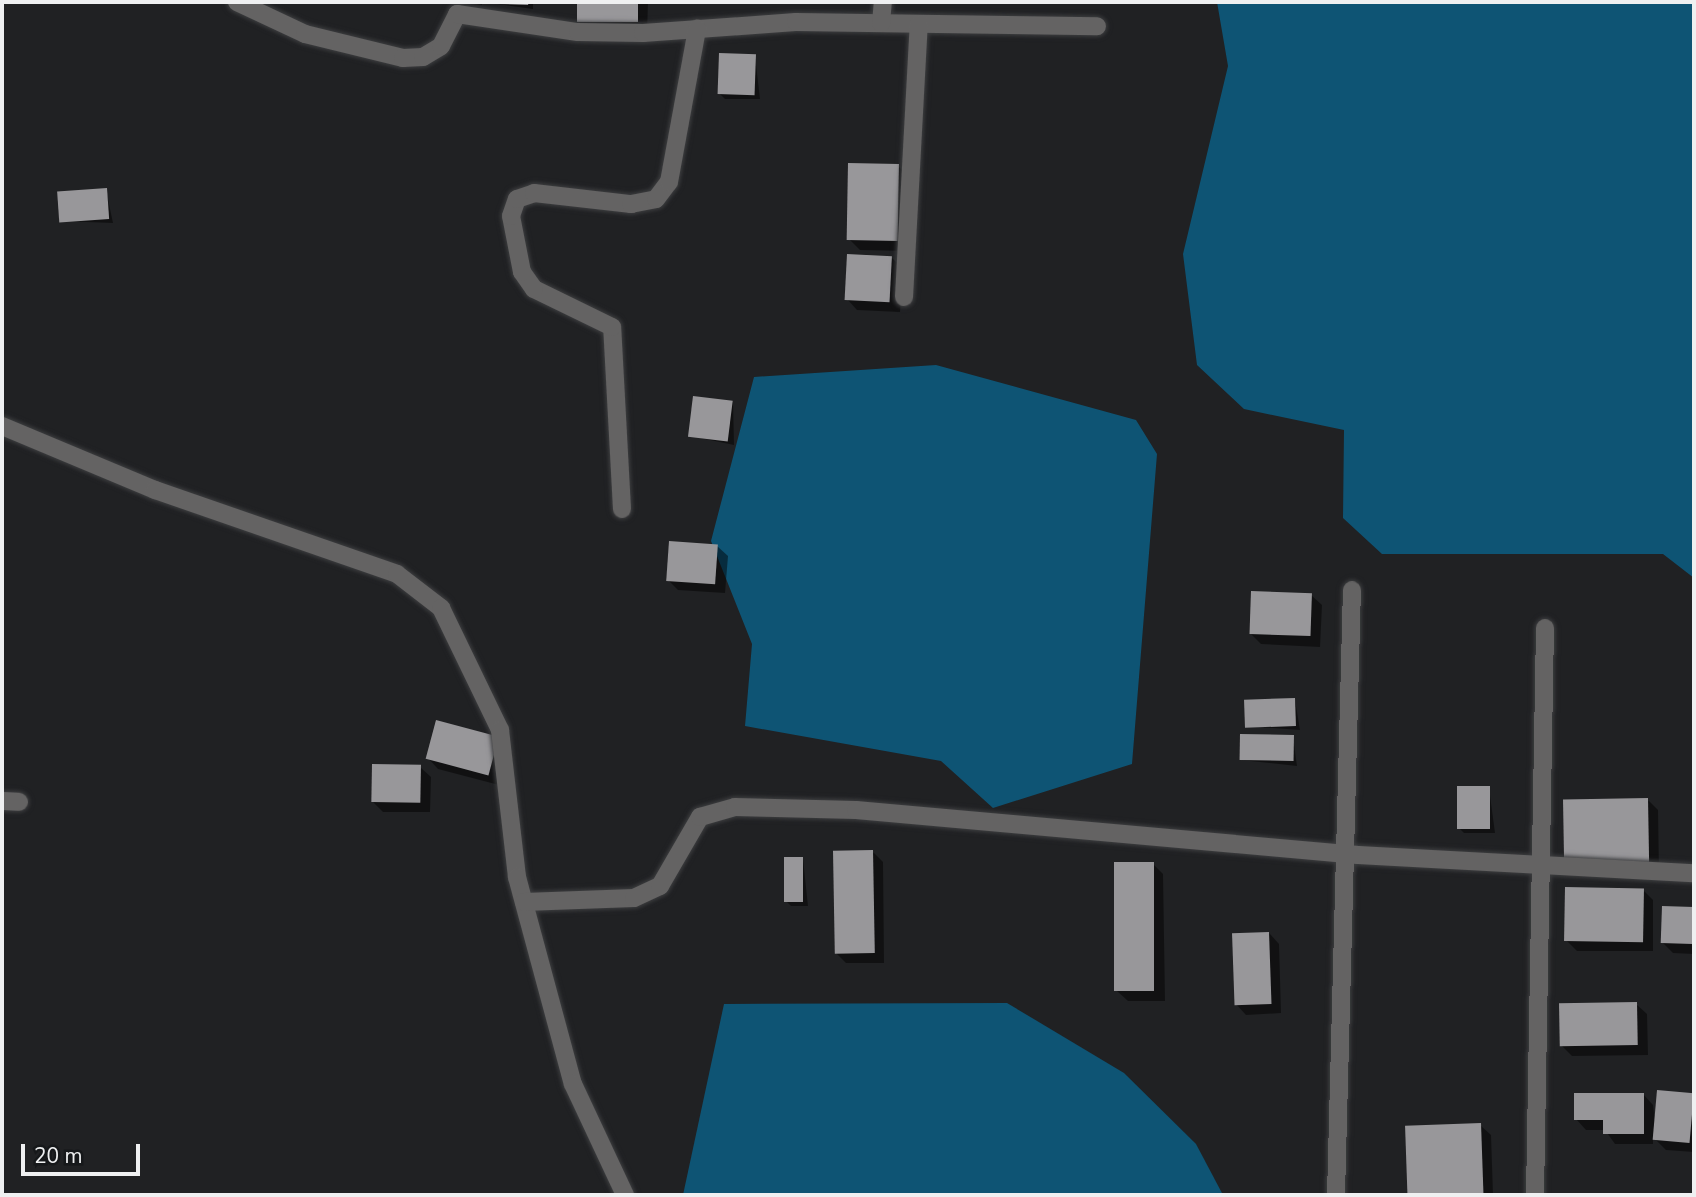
<!DOCTYPE html>
<style>
body{margin:0}
#map{position:relative;width:1696px;height:1197px;overflow:hidden;background:#202123;font-family:"Nunito Sans",sans-serif}
div>[style]{position:absolute}
.water>*{inset:0;background:#0e5474}
.shadow>*{inset:0;background:#0007}
.building>*{inset:0;background:#98979a;transform-origin:0 0}
.roads{filter:drop-shadow(0 0 2px #3d3e40) drop-shadow(0 0 2px #3d3e40)}
.minor>*{height:18px;margin:-9px;padding:0 9px;transform-origin:9px;border-radius:9px;background:#646363}
span{translate:-50% -50%;white-space:nowrap;text-align:center;line-height:1.15;-webkit-text-stroke:7px #16181a;paint-order:stroke}
.frame{position:absolute;inset:0;border:4px solid #eff0f1;pointer-events:none}
.scale{position:absolute;left:21px;top:1144px;width:119px;height:32px;box-sizing:border-box;border:4px solid #eff0f1;border-top:0;padding-left:9px;font-size:21px;line-height:24px;white-space:nowrap;color:#eff0f1;-webkit-text-stroke:5px #16181a;paint-order:stroke}
</style>
<div id="map">
<div class="water">
<i style="clip-path:polygon(1217px 2px,1694px 2px,1694px 578px,1663px 554px,1382px 554px,1343px 518px,1344px 430px,1244px 409px,1197px 365px,1183px 254px,1228px 66px)"></i>
<i style="clip-path:polygon(936px 365px,1136px 420px,1157px 454px,1132px 764px,993px 808px,941px 761px,745px 726px,752px 644px,711px 541px,754px 377px)"></i>
<i style="clip-path:polygon(1007px 1003px,1124px 1073px,1196px 1144px,1223px 1195px,683px 1195px,724px 1004px)"></i>
</div>
<div class="shadow">
<i style="clip-path:polygon(462px 2px,482px 2px,482px 5px)"></i>
<i style="clip-path:polygon(533px 2px,533px 9px,491px 3px,491px 2px)"></i>
<i style="clip-path:polygon(578px 2px,648px 2px,647px 33px,589px 32px,578px 21px)"></i>
<i style="clip-path:polygon(755px 56px,760px 99px,725px 99px,720px 94px)"></i>
<i style="clip-path:polygon(898px 166px,908px 176px,908px 251px,860px 250px,849px 239px)"></i>
<i style="clip-path:polygon(106px 190px,113px 223px,61px 221px)"></i>
<i style="clip-path:polygon(891px 257px,902px 268px,900px 312px,857px 310px,847px 299px)"></i>
<i style="clip-path:polygon(733px 402px,734px 445px,691px 436px)"></i>
<i style="clip-path:polygon(717px 546px,728px 556px,725px 593px,678px 590px,668px 580px)"></i>
<i style="clip-path:polygon(1311px 595px,1322px 605px,1320px 647px,1261px 644px,1251px 634px)"></i>
<i style="clip-path:polygon(1295px 700px,1300px 730px,1247px 726px)"></i>
<i style="clip-path:polygon(1293px 737px,1297px 766px,1241px 760px)"></i>
<i style="clip-path:polygon(498px 738px,499px 785px,438px 769px,428px 758px)"></i>
<i style="clip-path:polygon(420px 767px,431px 777px,430px 812px,383px 812px,373px 802px)"></i>
<i style="clip-path:polygon(1489px 788px,1495px 833px,1464px 833px,1459px 828px)"></i>
<i style="clip-path:polygon(1648px 800px,1658px 810px,1659px 874px,1576px 875px)"></i>
<i style="clip-path:polygon(873px 852px,883px 862px,884px 963px,846px 963px,836px 953px)"></i>
<i style="clip-path:polygon(803px 859px,808px 906px,791px 906px,786px 901px)"></i>
<i style="clip-path:polygon(1153px 864px,1163px 874px,1165px 1001px,1128px 1001px,1117px 991px)"></i>
<i style="clip-path:polygon(1643px 890px,1653px 900px,1653px 951px,1577px 951px,1566px 940px)"></i>
<i style="clip-path:polygon(1664px 908px,1694px 909px,1694px 954px,1673px 953px,1662px 942px)"></i>
<i style="clip-path:polygon(1269px 933px,1279px 944px,1281px 1013px,1246px 1015px,1236px 1004px)"></i>
<i style="clip-path:polygon(1636px 1004px,1647px 1014px,1648px 1055px,1572px 1056px,1562px 1046px)"></i>
<i style="clip-path:polygon(1659px 1092px,1694px 1095px,1694px 1152px,1666px 1150px,1653px 1137px,1653px 1144px,1615px 1144px,1605px 1130px,1586px 1130px,1576px 1119px,1643px 1094px,1653px 1105px,1656px 1130px)"></i>
<i style="clip-path:polygon(1480px 1125px,1491px 1135px,1493px 1195px,1409px 1195px,1407px 1127px)"></i>
</div>
<div class="building">
<i style="clip-path:polygon(500px 2px,529px 2px,528px 5px,500px 4px)"></i>
<i style="left:577px;top:2px;width:61px;height:20px"></i>
<i style="left:719px;top:53px;width:37px;height:41px;rotate:2deg"></i>
<i style="left:848px;top:163px;width:51px;height:77px;rotate:1deg"></i>
<i style="left:107px;top:188px;width:31px;height:50px;rotate:86deg"></i>
<i style="left:847px;top:254px;width:45px;height:46px;rotate:3deg"></i>
<i style="left:693px;top:396px;width:40px;height:41px;rotate:7deg"></i>
<i style="left:669px;top:541px;width:49px;height:40px;rotate:4deg"></i>
<i style="left:1251px;top:591px;width:61px;height:43px;rotate:2deg"></i>
<i style="left:1295px;top:698px;width:28px;height:51px;rotate:88deg"></i>
<i style="left:436px;top:720px;width:65px;height:40px;rotate:15deg"></i>
<i style="left:1240px;top:734px;width:54px;height:26px;rotate:1deg"></i>
<i style="left:372px;top:764px;width:49px;height:38px;rotate:1deg"></i>
<i style="left:1457px;top:786px;width:33px;height:43px"></i>
<i style="left:1648px;top:798px;width:66px;height:85px;rotate:89deg"></i>
<i style="left:873px;top:850px;width:103px;height:40px;rotate:89deg"></i>
<i style="left:784px;top:857px;width:19px;height:45px"></i>
<i style="left:1114px;top:862px;width:40px;height:129px"></i>
<i style="left:1565px;top:887px;width:79px;height:54px;rotate:1deg"></i>
<i style="left:1662px;top:906px;width:32px;height:37px;rotate:2deg"></i>
<i style="left:1269px;top:932px;width:72px;height:37px;rotate:88deg"></i>
<i style="left:1637px;top:1002px;width:43px;height:78px;rotate:89deg"></i>
<i style="left:1657px;top:1090px;width:37px;height:50px;rotate:5deg"></i>
<i style="clip-path:polygon(1574px 1093px,1644px 1093px,1644px 1134px,1603px 1134px,1603px 1120px,1574px 1120px)"></i>
<i style="left:1481px;top:1123px;width:72px;height:76px;rotate:88deg"></i>
</div>
<div class="roads">
<div class="minor">
<i style="left:237px;top:2px;width:75px;rotate:25.2deg"></i>
<i style="left:305px;top:34px;width:101px;rotate:13.8deg"></i>
<i style="left:403px;top:58px;width:20px;rotate:-3deg"></i>
<i style="left:423px;top:57px;width:21px;rotate:-31deg"></i>
<i style="left:441px;top:46px;width:36px;rotate:-63deg"></i>
<i style="left:457px;top:14px;width:122px;rotate:8.5deg"></i>
<i style="left:578px;top:32px;width:65px;rotate:0.9deg"></i>
<i style="left:643px;top:33px;width:153px;rotate:-4.1deg"></i>
<i style="left:796px;top:22px;width:301px;rotate:0.8deg"></i>
<i style="left:881px;top:23px;width:21px;rotate:-85deg"></i>
<i style="left:904px;top:297px;width:273px;rotate:-86.9deg"></i>
<i style="left:2px;top:426px;width:166px;rotate:22.7deg"></i>
<i style="left:155px;top:490px;width:256px;rotate:19.1deg"></i>
<i style="left:397px;top:574px;width:56px;rotate:37.7deg"></i>
<i style="left:441px;top:608px;width:136px;rotate:64.2deg"></i>
<i style="left:500px;top:730px;width:148px;rotate:83.4deg"></i>
<i style="left:517px;top:877px;width:214px;rotate:74.9deg"></i>
<i style="left:573px;top:1084px;width:123px;rotate:64.9deg"></i>
<i style="left:622px;top:509px;width:182px;rotate:-93.1deg"></i>
<i style="left:612px;top:327px;width:87px;rotate:-154deg"></i>
<i style="left:534px;top:289px;width:21px;rotate:-125deg"></i>
<i style="left:522px;top:272px;width:57px;rotate:-101.1deg"></i>
<i style="left:511px;top:216px;width:18px;rotate:-71deg"></i>
<i style="left:517px;top:199px;width:18px;rotate:-19deg"></i>
<i style="left:534px;top:193px;width:98px;rotate:6.5deg"></i>
<i style="left:631px;top:204px;width:25px;rotate:-11deg"></i>
<i style="left:656px;top:199px;width:21px;rotate:-53deg"></i>
<i style="left:669px;top:182px;width:156px;rotate:-79.6deg"></i>
<i style="left:2px;top:801px;width:17px;rotate:3deg"></i>
<i style="left:524px;top:902px;width:110px;rotate:-2.1deg"></i>
<i style="left:634px;top:898px;width:29px;rotate:-25deg"></i>
<i style="left:660px;top:886px;width:80px;rotate:-59.9deg"></i>
<i style="left:700px;top:817px;width:36px;rotate:-16deg"></i>
<i style="left:735px;top:807px;width:121px;rotate:1.4deg"></i>
<i style="left:856px;top:810px;width:504px;rotate:5.12deg"></i>
<i style="left:1358px;top:855px;width:336px;rotate:3.1deg"></i>
<i style="left:1336px;top:1195px;width:605px;rotate:-88.49deg"></i>
<i style="left:1535px;top:1195px;width:567px;rotate:-88.99deg"></i>
</div>
</div>
<div class="frame"></div>
<div class="scale">20 m</div>
</div>
